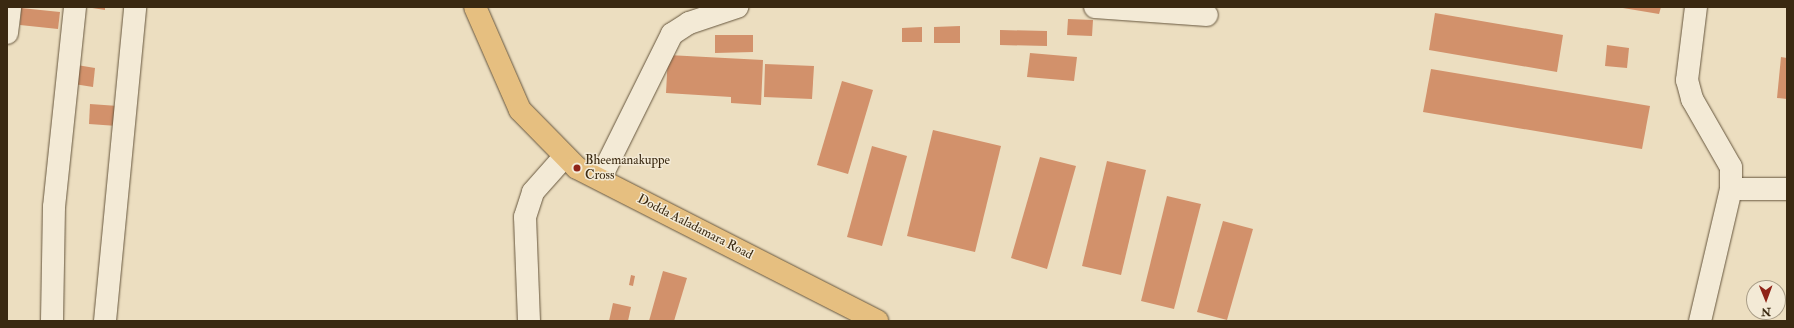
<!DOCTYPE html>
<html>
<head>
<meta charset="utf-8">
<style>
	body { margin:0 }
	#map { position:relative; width:1794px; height:328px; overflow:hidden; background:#ecdec0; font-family:"IM FELL Double Pica",serif }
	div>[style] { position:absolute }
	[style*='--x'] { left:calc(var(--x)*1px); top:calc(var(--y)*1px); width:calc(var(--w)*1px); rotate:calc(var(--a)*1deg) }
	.building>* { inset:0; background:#d2916b }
	.roads { filter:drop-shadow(0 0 1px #66563d) drop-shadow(0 0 1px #66563d) }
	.minor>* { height:22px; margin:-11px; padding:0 11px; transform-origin:11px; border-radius:11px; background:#f3ead6 }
	.major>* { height:22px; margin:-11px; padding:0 11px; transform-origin:11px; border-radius:11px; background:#e6bf80 }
	.dots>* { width:11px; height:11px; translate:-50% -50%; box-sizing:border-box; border:2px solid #f3ead6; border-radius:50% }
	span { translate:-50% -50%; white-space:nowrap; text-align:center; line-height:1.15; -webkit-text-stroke:3px #f3ead6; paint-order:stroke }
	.poi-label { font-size:13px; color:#3a2911 }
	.left { translate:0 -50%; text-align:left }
	.street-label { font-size:13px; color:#3a2911 }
	.frame { position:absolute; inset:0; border:8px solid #3a2911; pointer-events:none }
	.north { position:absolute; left:1746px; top:280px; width:40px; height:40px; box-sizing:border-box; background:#f3ead6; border:1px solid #a99d87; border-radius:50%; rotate:179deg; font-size:11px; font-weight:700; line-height:16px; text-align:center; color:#3a2911 }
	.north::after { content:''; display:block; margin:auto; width:14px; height:18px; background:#8f2418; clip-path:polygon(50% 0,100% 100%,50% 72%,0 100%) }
</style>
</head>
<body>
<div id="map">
	<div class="building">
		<i style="clip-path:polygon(86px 7px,105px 7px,105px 10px)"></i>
		<i style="clip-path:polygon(1617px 7px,1661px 7px,1659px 14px)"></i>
		<i style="clip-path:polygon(21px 8px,60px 12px,58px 29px,20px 25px)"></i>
		<i style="clip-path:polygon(1435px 13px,1563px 35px,1557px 72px,1429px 50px)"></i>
		<i style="clip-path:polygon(1068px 19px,1093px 20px,1092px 36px,1067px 35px)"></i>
		<i style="clip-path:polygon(960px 26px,960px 43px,934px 43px,934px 27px)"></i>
		<i style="clip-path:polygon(922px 27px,922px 42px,902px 42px,902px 28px)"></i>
		<i style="clip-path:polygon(1000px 30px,1047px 31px,1047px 46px,1000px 45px)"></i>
		<i style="clip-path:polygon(715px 35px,753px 35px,753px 52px,715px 53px)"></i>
		<i style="clip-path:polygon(1607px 45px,1629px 48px,1627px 68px,1605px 66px)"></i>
		<i style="clip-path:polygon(1030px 53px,1077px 57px,1074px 81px,1027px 77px)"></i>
		<i style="clip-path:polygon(668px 55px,763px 60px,761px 105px,731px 103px,731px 97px,666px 93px)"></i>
		<i style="clip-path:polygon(1781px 57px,1787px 58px,1787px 99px,1777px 98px)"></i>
		<i style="clip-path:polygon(765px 64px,814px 66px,812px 99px,764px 97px)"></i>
		<i style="clip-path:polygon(77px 65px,95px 68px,93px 87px,74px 84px)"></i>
		<i style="clip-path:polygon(1431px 69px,1650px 106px,1642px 149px,1423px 112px)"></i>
		<i style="clip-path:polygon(842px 81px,873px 90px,848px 174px,817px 165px)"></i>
		<i style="clip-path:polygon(90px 104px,118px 106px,117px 126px,89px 124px)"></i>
		<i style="clip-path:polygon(933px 130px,1001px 146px,975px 252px,907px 236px)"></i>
		<i style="clip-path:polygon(872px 146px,907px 156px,882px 246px,847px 237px)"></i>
		<i style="clip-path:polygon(1040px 157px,1076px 166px,1047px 269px,1011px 258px)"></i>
		<i style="clip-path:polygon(1107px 161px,1146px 170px,1121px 275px,1082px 266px)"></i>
		<i style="clip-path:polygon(1167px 196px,1201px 204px,1174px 309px,1141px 301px)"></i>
		<i style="clip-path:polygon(1223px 221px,1253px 229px,1227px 320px,1197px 312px)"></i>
		<i style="clip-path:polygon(663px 271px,687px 278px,674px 321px,649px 321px)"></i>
		<i style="clip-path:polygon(631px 275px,635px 276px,633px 286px,629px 285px)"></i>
		<i style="clip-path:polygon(613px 303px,631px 307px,628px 321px,609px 321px)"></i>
	</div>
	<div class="roads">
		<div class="minor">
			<i style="--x:1095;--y:7;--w:112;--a:4.1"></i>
			<i style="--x:1696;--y:7;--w:74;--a:97"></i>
			<i style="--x:1687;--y:80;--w:20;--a:75"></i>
			<i style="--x:1692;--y:99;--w:78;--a:60.2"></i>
			<i style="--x:1731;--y:167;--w:22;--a:90"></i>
			<i style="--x:1731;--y:189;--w:136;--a:103.2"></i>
			<i style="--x:7;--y:33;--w:26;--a:-83"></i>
			<i style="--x:600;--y:179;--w:162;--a:-63.6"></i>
			<i style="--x:672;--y:34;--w:20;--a:-33"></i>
			<i style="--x:689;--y:23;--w:51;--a:-18.4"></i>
			<i style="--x:1731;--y:189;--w:56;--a:0"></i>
			<i style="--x:52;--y:321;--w:114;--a:-89"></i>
			<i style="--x:54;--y:207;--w:201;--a:-84"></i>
			<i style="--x:105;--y:321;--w:315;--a:-84.5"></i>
			<i style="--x:529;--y:321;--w:104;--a:-92.2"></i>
			<i style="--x:525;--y:217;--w:26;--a:-72"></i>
			<i style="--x:533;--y:192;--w:48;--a:-48.4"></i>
		</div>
		<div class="major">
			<i style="--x:475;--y:7;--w:112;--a:66.4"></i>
			<i style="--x:520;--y:110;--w:81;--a:45.5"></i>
			<i style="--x:577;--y:168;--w:337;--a:27"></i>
		</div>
	</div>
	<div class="dots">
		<i style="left:577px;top:168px;background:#8f2418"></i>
	</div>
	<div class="poi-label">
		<span class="left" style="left:585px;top:168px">Bheemanakuppe<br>Cross</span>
	</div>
	<div class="street-label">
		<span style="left:695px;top:227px;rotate:27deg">Dodda Aaladamara Road</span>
	</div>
	<div class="frame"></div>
	<div class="north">N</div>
</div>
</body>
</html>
